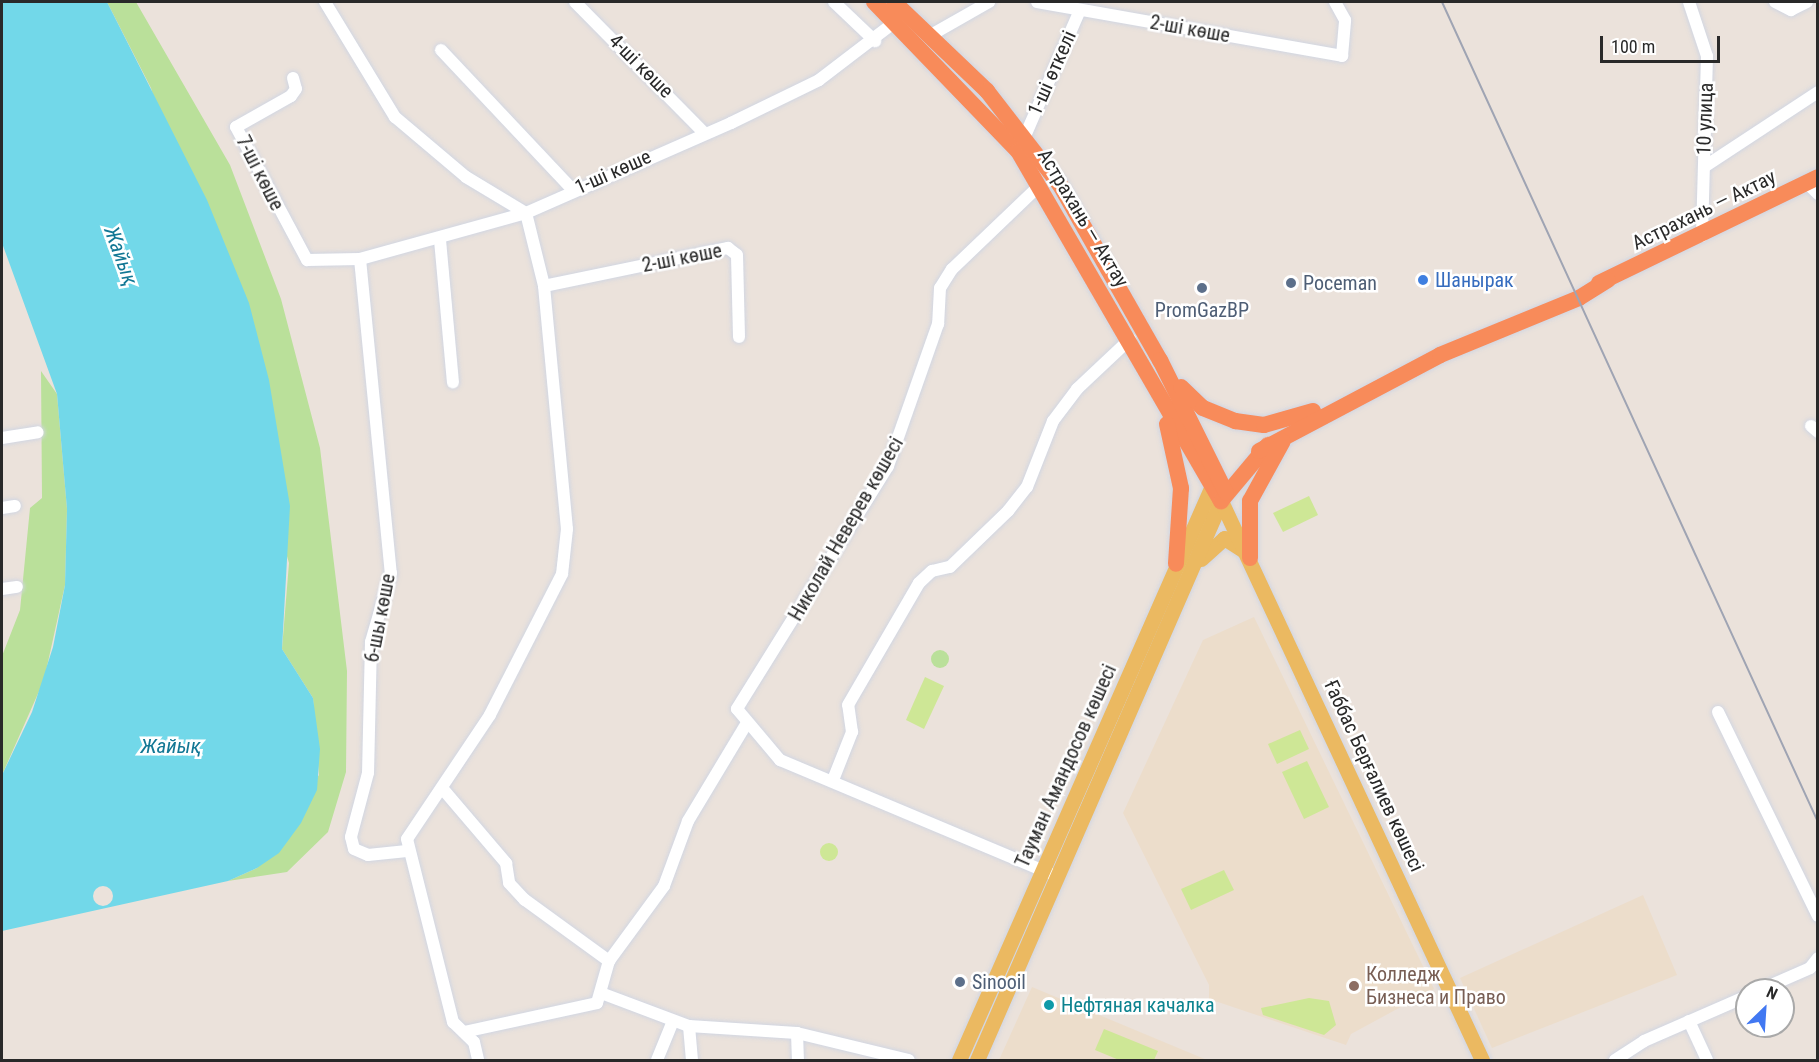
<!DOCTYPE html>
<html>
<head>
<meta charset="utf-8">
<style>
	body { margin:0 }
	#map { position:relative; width:1819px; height:1062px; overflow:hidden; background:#ebe2db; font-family:"Roboto Condensed",sans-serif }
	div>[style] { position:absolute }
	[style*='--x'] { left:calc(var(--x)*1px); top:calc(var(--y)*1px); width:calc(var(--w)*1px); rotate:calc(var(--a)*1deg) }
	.education>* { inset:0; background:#ecddcb }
	.green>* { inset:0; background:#bae09a }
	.round { border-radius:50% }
	.pitch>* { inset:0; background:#cee796 }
	.water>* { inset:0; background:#72d8e9 }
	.pier>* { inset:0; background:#ebe2db }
	.roads { filter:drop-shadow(0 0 2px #d1d6e2) drop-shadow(0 0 2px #d1d6e2) }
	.minor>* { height:12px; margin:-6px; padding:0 6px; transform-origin:6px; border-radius:6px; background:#fff }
	.major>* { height:15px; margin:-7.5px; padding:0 7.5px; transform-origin:7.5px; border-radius:7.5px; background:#ebb961 }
	.highway>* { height:16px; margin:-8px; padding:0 8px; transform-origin:8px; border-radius:8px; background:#f88b5a }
	.rail>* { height:2px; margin:-1px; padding:0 1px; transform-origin:1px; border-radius:1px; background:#9fa4b3 }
	.dots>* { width:16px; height:16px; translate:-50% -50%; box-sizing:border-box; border:3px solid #fff; border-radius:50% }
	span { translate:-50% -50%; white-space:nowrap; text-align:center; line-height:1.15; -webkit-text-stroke:5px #fff; paint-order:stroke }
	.street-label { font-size:20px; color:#292929 }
	.shop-label { font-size:20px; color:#366cbe }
	.left { translate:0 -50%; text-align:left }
	.service-label { font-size:20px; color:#4e5e75 }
	.education-label { font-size:20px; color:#785e54 }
	.culture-label { font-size:20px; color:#0d838f }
	.water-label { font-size:21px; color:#127794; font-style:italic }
	.frame { position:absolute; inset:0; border:3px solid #292929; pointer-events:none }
	.north { position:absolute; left:1735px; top:978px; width:60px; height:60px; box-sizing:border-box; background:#fff; border:2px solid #a9a9a9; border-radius:50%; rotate:25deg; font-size:16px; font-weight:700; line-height:24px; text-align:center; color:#292929 }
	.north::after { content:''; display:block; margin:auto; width:21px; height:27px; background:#4178f2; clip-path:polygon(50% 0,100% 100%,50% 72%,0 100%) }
	.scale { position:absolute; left:1600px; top:36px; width:120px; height:27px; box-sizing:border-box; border:3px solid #292929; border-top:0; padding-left:8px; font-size:18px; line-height:21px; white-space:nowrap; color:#292929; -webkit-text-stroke:4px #fff; paint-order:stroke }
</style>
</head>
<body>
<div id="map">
	<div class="education">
		<i style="clip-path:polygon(1254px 617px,1434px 989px,1351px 1034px,1346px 1045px,1209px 999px,1209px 985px,1123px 813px,1203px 640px)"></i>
		<i style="clip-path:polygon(1643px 895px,1677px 975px,1492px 1048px,1460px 978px)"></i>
		<i style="clip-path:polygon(1032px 987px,1207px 1060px,999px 1060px)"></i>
	</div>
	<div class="green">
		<i style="clip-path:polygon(107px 2px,136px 2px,230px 165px,281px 299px,320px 448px,347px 671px,346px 772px,328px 832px,287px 872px,228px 881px,257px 868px,319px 775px,313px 698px,282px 649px,289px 563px,151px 88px)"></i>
		<i style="clip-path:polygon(41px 371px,57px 394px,67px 509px,65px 585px,44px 680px,2px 775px,2px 656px,20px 610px,30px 508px,42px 498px)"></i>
		<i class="round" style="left:931px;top:650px;width:18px;height:18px"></i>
	</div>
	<div class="pitch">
		<i style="clip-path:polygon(1309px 496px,1318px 515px,1283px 532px,1273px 513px)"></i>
		<i style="clip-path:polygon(925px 677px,944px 686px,924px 729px,906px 720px)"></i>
		<i style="clip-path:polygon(1300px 730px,1309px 749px,1277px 764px,1268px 744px)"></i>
		<i style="clip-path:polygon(1307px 761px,1329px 807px,1304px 819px,1282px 772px)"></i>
		<i class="round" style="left:820px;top:843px;width:18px;height:18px"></i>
		<i style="clip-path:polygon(1224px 870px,1234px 890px,1191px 910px,1181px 889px)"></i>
		<i style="clip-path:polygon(1309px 998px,1329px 1001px,1336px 1025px,1324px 1035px,1263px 1015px,1261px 1008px)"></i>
		<i style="clip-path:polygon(1104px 1029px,1158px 1051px,1154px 1060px,1119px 1060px,1095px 1050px)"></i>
	</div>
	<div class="water">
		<i style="clip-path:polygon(2px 2px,107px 2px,207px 200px,249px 303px,269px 380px,290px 506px,282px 649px,313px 698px,320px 749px,317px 790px,301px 823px,279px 853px,257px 868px,228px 881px,2px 931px,2px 775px,32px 712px,53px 647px,65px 585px,67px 509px,57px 394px,2px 243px)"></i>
	</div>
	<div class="pier">
		<i class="round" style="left:93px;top:886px;width:20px;height:20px"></i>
	</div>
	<div class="roads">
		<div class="minor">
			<i style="--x:325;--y:2;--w:135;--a:58.7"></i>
			<i style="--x:395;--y:117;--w:93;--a:40.2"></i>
			<i style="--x:466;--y:177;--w:70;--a:31"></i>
			<i style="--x:526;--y:213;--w:75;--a:76.1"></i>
			<i style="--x:544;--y:286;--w:244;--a:84.6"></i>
			<i style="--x:567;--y:529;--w:45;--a:96.3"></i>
			<i style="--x:562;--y:574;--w:158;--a:117.1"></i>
			<i style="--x:490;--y:715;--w:149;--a:123.8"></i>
			<i style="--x:407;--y:839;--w:189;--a:75.9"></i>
			<i style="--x:453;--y:1022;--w:29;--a:44"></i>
			<i style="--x:474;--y:1042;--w:18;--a:77"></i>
			<i style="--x:575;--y:2;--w:184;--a:45.4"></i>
			<i style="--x:834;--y:2;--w:57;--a:43.6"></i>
			<i style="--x:1037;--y:2;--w:310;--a:10"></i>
			<i style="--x:1342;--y:56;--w:36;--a:-85"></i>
			<i style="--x:1345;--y:20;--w:21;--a:-119"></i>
			<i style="--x:1689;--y:2;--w:57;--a:71.6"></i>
			<i style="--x:1707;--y:56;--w:180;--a:91.6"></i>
			<i style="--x:1775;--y:2;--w:18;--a:27"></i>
			<i style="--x:1791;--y:10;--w:18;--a:-27"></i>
			<i style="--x:931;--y:35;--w:67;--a:-29.6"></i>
			<i style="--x:441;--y:50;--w:192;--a:46.7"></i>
			<i style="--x:293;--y:78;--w:11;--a:75"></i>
			<i style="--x:296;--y:89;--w:9;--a:126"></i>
			<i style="--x:291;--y:96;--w:63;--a:150.6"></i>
			<i style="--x:236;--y:127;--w:151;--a:61.9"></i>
			<i style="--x:307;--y:260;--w:53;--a:-1.1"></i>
			<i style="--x:360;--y:259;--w:172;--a:-15.5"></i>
			<i style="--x:526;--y:213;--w:224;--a:-23.7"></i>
			<i style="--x:731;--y:123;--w:98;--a:-26"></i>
			<i style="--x:819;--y:80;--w:102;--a:-37.4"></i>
			<i style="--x:1025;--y:136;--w:137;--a:-66.4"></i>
			<i style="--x:1704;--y:167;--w:136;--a:-33.3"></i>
			<i style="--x:1807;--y:183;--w:16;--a:45"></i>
			<i style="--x:1040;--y:185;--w:122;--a:136.3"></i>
			<i style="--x:952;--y:269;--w:22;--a:122"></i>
			<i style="--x:940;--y:288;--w:36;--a:93"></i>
			<i style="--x:938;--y:324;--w:151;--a:109.4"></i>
			<i style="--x:888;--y:466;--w:286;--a:121.9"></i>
			<i style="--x:737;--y:709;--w:67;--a:49.9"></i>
			<i style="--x:780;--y:760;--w:302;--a:22.8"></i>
			<i style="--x:440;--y:240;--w:143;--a:84.8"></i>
			<i style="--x:360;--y:259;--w:316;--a:84.4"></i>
			<i style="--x:391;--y:573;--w:72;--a:106.2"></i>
			<i style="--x:371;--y:642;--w:131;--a:91.3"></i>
			<i style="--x:368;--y:773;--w:66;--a:104.9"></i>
			<i style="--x:351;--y:837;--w:12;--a:76"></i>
			<i style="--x:354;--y:849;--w:15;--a:23"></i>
			<i style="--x:368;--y:855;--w:39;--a:-6"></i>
			<i style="--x:544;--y:286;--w:188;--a:-11.7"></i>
			<i style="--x:728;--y:248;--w:11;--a:38"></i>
			<i style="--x:737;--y:255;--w:82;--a:88.6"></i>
			<i style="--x:1811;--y:426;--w:9;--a:41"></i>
			<i style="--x:2;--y:438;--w:36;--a:-9"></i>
			<i style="--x:2;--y:508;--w:13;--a:-9"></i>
			<i style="--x:2;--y:589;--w:15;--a:-8"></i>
			<i style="--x:1718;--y:712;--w:227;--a:63.9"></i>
			<i style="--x:833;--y:780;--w:52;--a:-68.4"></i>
			<i style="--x:852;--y:732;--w:27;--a:-98"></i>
			<i style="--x:848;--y:705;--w:141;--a:-59.8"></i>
			<i style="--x:919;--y:583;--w:18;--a:-43"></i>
			<i style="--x:932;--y:571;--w:18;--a:-13"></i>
			<i style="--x:950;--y:567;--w:81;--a:-44"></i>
			<i style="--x:1008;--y:511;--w:31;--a:-52"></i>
			<i style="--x:1027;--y:487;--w:71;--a:-68.5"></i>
			<i style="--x:1053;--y:421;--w:40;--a:-53"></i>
			<i style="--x:1077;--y:389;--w:73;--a:-43.3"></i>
			<i style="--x:442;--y:788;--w:99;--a:49.5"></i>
			<i style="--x:506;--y:863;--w:20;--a:81"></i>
			<i style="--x:509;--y:883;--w:23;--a:47"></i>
			<i style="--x:525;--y:900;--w:104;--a:36"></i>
			<i style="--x:1760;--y:990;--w:55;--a:-23.7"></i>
			<i style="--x:1810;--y:968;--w:13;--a:-51"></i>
			<i style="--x:601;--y:993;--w:94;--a:20.6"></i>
			<i style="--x:689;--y:1026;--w:108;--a:3.7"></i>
			<i style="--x:797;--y:1033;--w:115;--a:13.6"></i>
			<i style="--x:1689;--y:1021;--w:43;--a:65.2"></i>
			<i style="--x:689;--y:1026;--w:34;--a:85"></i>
			<i style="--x:464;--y:1032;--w:136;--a:-12.3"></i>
			<i style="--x:597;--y:1003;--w:44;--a:-74.1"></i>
			<i style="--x:609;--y:961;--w:93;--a:-53.7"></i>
			<i style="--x:664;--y:886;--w:69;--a:-69.7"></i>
			<i style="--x:688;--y:821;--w:114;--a:-59"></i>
			<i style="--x:797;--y:1033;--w:27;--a:88"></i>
			<i style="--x:657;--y:1060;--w:42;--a:-67.7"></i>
			<i style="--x:1615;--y:1060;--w:35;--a:-33"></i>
			<i style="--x:1644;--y:1041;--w:112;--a:-23.6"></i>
		</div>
		<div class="major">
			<i style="--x:1201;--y:559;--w:31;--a:-42"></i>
			<i style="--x:1224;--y:538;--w:24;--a:33"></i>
			<i style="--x:959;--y:1060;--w:625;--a:-66.22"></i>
			<i style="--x:977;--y:1060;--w:610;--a:-66.42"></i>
			<i style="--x:1221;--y:501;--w:617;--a:64.97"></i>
		</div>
		<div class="highway">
			<i style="--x:874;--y:2;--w:207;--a:46"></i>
			<i style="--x:1018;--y:151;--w:405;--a:59.9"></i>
			<i style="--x:1221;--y:501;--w:73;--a:-50"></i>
			<i style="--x:894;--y:2;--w:129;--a:43.7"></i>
			<i style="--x:987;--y:91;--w:119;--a:52.2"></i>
			<i style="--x:1060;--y:185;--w:202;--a:60.3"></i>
			<i style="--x:1160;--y:360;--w:148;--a:63.6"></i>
			<i style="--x:1599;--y:283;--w:243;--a:-25.8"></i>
			<i style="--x:1181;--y:387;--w:30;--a:44"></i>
			<i style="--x:1203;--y:408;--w:35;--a:22"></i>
			<i style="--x:1235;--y:421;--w:29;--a:8"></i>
			<i style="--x:1264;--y:425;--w:51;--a:-15.9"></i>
			<i style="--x:1167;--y:424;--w:66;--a:77.7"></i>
			<i style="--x:1181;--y:488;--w:76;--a:93.8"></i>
			<i style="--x:1259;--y:451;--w:205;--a:-27.9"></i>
			<i style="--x:1440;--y:355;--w:150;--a:-22.3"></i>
			<i style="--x:1579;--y:298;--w:34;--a:-32"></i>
			<i style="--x:1250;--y:558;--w:57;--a:-90"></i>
			<i style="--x:1250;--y:501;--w:68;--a:-61.2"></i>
		</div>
	</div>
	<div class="rail">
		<i style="--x:1442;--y:2;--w:902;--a:65.37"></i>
	</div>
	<div class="dots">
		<i style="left:1423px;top:280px;background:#3f7fe0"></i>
		<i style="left:1291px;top:283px;background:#5c6f8a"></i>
		<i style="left:1202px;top:288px;background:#5c6f8a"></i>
		<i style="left:960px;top:982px;background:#5c6f8a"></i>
		<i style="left:1354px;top:986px;background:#8d6e63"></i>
		<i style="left:1049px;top:1005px;background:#0f9aa8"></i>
	</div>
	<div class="street-label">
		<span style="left:1190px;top:29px;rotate:10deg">2-ші көше</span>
		<span style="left:641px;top:66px;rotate:45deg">4-шi көше</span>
		<span style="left:1052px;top:73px;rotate:-66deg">1-ші өткелі</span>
		<span style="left:1705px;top:119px;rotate:-88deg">10 улица</span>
		<span style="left:613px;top:172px;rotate:-24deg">1-ші көше</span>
		<span style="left:260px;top:173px;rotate:63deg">7-шi көше</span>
		<span style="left:1704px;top:210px;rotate:-26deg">Астрахань — Актау</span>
		<span style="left:1083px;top:218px;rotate:59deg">Астрахань — Актау</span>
		<span style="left:682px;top:258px;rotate:-11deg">2-ші көше</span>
		<span style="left:846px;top:529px;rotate:-60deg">Николай Неверев көшесі</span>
		<span style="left:380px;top:618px;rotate:-79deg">6-шы көше</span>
		<span style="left:1066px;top:766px;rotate:-66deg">Тауман Амандосов көшесі</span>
		<span style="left:1374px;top:776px;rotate:65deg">Ғаббас Берғалиев көшесі</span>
	</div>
	<div class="shop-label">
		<span class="left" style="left:1435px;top:280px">Шанырак</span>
	</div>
	<div class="service-label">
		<span class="left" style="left:1303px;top:283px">Poceman</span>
		<span style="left:1202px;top:310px">PromGazBP</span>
		<span class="left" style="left:972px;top:982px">Sinooil</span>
	</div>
	<div class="education-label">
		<span class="left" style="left:1366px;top:986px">Колледж<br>Бизнеса и Право</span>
	</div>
	<div class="culture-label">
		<span class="left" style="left:1061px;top:1005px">Нефтяная качалка</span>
	</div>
	<div class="water-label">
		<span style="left:121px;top:256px;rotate:70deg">Жайық</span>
		<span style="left:171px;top:746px">Жайық</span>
	</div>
	<div class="frame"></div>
	<div class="north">N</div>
	<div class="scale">100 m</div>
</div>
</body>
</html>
